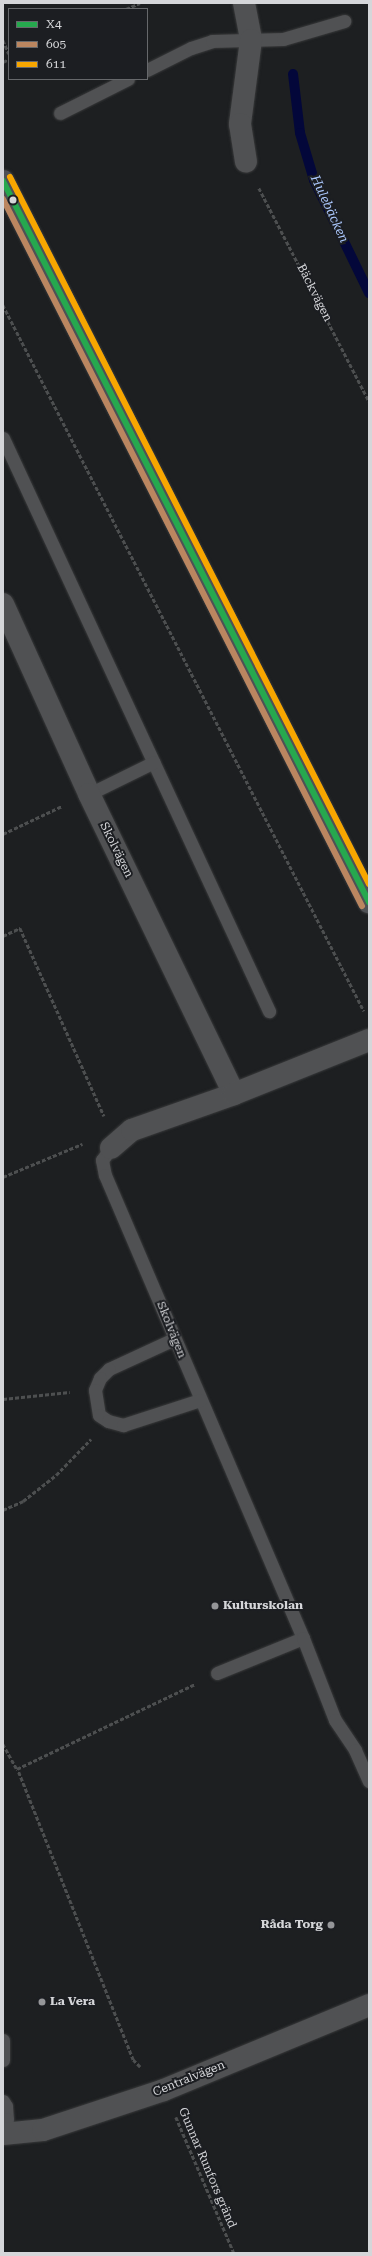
<!DOCTYPE html>
<html>
<head>
<meta charset="utf-8">
<style>
	body { margin:0 }
	#map { position:relative; width:372px; height:2256px; overflow:hidden; background:#1d1f21; font-family:"Roboto Serif",serif }
	div>[style] { position:absolute }
	[style*='--x'] { left:calc(var(--x)*1px); top:calc(var(--y)*1px); width:calc(var(--w)*1px); rotate:calc(var(--a)*1deg) }
	.stream>* { height:10px; margin:-5px; padding:0 5px; transform-origin:5px; border-radius:5px; background:#03073a }
	.path>* { height:2.5px; margin-top:-1.25px; transform-origin:0; background:repeating-linear-gradient(90deg,#4d4f50 0 4px,transparent 0 6px) }
	.roads { filter:drop-shadow(0 0 1px #393a3b) drop-shadow(0 0 1px #393a3b) }
	.lane>* { height:13px; margin:-6.5px; padding:0 6.5px; transform-origin:6.5px; border-radius:6.5px; background:#505153 }
	.street>* { height:22px; margin:-11px; padding:0 11px; transform-origin:11px; border-radius:11px; background:#505153 }
	.secondary>* { height:22px; margin:-11px; padding:0 11px; transform-origin:11px; border-radius:11px; background:#4f5155 }
	.bus-1>* { height:6px; margin:-3px; padding:0 3px; transform-origin:3px; border-radius:3px; background:#26a84e }
	.bus-2>* { height:6px; margin:-3px; padding:0 3px; transform-origin:3px; border-radius:3px; background:#bb8660 }
	.bus-3>* { height:6px; margin:-3px; padding:0 3px; transform-origin:3px; border-radius:3px; background:#f7a600 }
	.dots>* { width:11px; height:11px; translate:-50% -50%; box-sizing:border-box; border:2px solid #1c1e22; border-radius:50% }
	span { translate:-50% -50%; white-space:nowrap; text-align:center; line-height:1.15; -webkit-text-stroke:4px #1c1e22; paint-order:stroke }
	.street-label { font-size:12px; color:#d5d6d9 }
	.poi-label { font-size:12px; color:#d5d6d9; font-weight:700 }
	.left { translate:0 -50%; text-align:left }
	.right { translate:-100% -50%; text-align:right }
	.water-label { font-size:13px; color:#aac6fb; font-style:italic }
	.frame { position:absolute; inset:0; border:4px solid #d5d6d9; pointer-events:none }
	.legend { position:absolute; left:8px; top:8px; width:140px; height:72px; box-sizing:border-box; background:#1c1e22; border:1px solid #66686b; margin:0; padding:5px 7px; list-style:none; font-size:12px; color:#d5d6d9 }
	.legend li { display:flex; align-items:center; gap:8px; height:20px }
	.legend b { width:20px; border:1px solid #66686b }
</style>
</head>
<body>
<div id="map">
	<div class="stream">
		<i style="--x:293;--y:74;--w:59;--a:83.2"></i>
		<i style="--x:300;--y:133;--w:49;--a:73.4"></i>
		<i style="--x:314;--y:180;--w:126;--a:64"></i>
	</div>
	<div class="path">
		<i style="--x:126;--y:9;--w:15;--a:-23"></i>
		<i style="--x:3;--y:40;--w:15;--a:67"></i>
		<i style="--x:3;--y:62;--w:7;--a:-27"></i>
		<i style="--x:259;--y:188;--w:240;--a:62.7"></i>
		<i style="--x:3;--y:305;--w:793;--a:62.92"></i>
		<i style="--x:3;--y:834;--w:65;--a:-25.4"></i>
		<i style="--x:3;--y:936;--w:19;--a:-25"></i>
		<i style="--x:20;--y:928;--w:206;--a:65.9"></i>
		<i style="--x:3;--y:1177;--w:86;--a:-22.7"></i>
		<i style="--x:3;--y:1399;--w:67;--a:-6"></i>
		<i style="--x:3;--y:1510;--w:22;--a:-24"></i>
		<i style="--x:23;--y:1501;--w:42;--a:-38.2"></i>
		<i style="--x:56;--y:1475;--w:50;--a:-45.8"></i>
		<i style="--x:3;--y:1744;--w:29;--a:61"></i>
		<i style="--x:140;--y:2067;--w:10;--a:-135"></i>
		<i style="--x:133;--y:2060;--w:313;--a:-111.7"></i>
		<i style="--x:17;--y:1769;--w:197;--a:-25.5"></i>
		<i style="--x:176;--y:2117;--w:148;--a:66.9"></i>
	</div>
	<div class="roads">
		<div class="lane">
			<i style="--x:147;--y:70;--w:49;--a:-26.6"></i>
			<i style="--x:191;--y:48;--w:22;--a:-18"></i>
			<i style="--x:212;--y:41;--w:71;--a:-1.6"></i>
			<i style="--x:283;--y:39;--w:64;--a:-16.4"></i>
			<i style="--x:60;--y:113;--w:76;--a:-26.6"></i>
			<i style="--x:3;--y:438;--w:632;--a:65.1"></i>
			<i style="--x:89;--y:794;--w:72;--a:-26.2"></i>
			<i style="--x:111;--y:1148;--w:15;--a:127"></i>
			<i style="--x:102;--y:1160;--w:15;--a:79"></i>
			<i style="--x:105;--y:1175;--w:504;--a:66.85"></i>
			<i style="--x:174;--y:1339;--w:72;--a:155.2"></i>
			<i style="--x:109;--y:1369;--w:13;--a:135"></i>
			<i style="--x:100;--y:1378;--w:13;--a:113"></i>
			<i style="--x:95;--y:1390;--w:25;--a:81"></i>
			<i style="--x:99;--y:1415;--w:11;--a:34"></i>
			<i style="--x:108;--y:1421;--w:16;--a:15"></i>
			<i style="--x:123;--y:1425;--w:81;--a:-18"></i>
			<i style="--x:217;--y:1673;--w:93;--a:-22.1"></i>
			<i style="--x:303;--y:1638;--w:88;--a:68.7"></i>
			<i style="--x:335;--y:1720;--w:36;--a:56"></i>
			<i style="--x:355;--y:1750;--w:34;--a:66"></i>
			<i style="--x:3;--y:2040;--w:20;--a:90"></i>
			<i style="--x:3;--y:2101;--w:6;--a:59"></i>
			<i style="--x:6;--y:2106;--w:13;--a:86"></i>
			<i style="--x:7;--y:2119;--w:6;--a:129"></i>
		</div>
		<div class="street">
			<i style="--x:244;--y:3;--w:38;--a:79"></i>
			<i style="--x:251;--y:40;--w:85;--a:97.5"></i>
			<i style="--x:240;--y:124;--w:38;--a:81"></i>
			<i style="--x:3;--y:604;--w:209;--a:65.6"></i>
			<i style="--x:89;--y:794;--w:333;--a:64.2"></i>
			<i style="--x:111;--y:1148;--w:28;--a:-41"></i>
			<i style="--x:132;--y:1130;--w:108;--a:-19.4"></i>
			<i style="--x:234;--y:1094;--w:145;--a:-21.8"></i>
			<i style="--x:3;--y:2134;--w:40;--a:-5.7"></i>
			<i style="--x:43;--y:2130;--w:127;--a:-18.3"></i>
			<i style="--x:164;--y:2090;--w:222;--a:-22.5"></i>
		</div>
		<div class="secondary">
			<i style="--x:3;--y:181;--w:809;--a:63.09"></i>
		</div>
	</div>
	<div class="bus-1">
		<i style="--x:3;--y:181;--w:809;--a:63.09"></i>
	</div>
	<div class="bus-2">
		<i style="--x:3;--y:199;--w:793;--a:63.08"></i>
	</div>
	<div class="bus-3">
		<i style="--x:10;--y:177;--w:793;--a:63.08"></i>
	</div>
	<div class="dots">
		<i style="left:13px;top:200px;background:#d5d6d9"></i>
		<i style="left:215px;top:1606px;background:#959699"></i>
		<i style="left:331px;top:1925px;background:#959699"></i>
		<i style="left:42px;top:2002px;background:#959699"></i>
	</div>
	<div class="street-label">
		<span style="left:314px;top:293px;rotate:63deg">Bäckvägen</span>
		<span style="left:116px;top:850px;rotate:64deg">Skolvägen</span>
		<span style="left:171px;top:1330px;rotate:68deg">Skolvägen</span>
		<span style="left:189px;top:2079px;rotate:-22deg">Centralvägen</span>
		<span style="left:207px;top:2168px;rotate:67deg">Gunnar Runfors gränd</span>
	</div>
	<div class="poi-label">
		<span class="left" style="left:223px;top:1606px">Kulturskolan</span>
		<span class="right" style="left:323px;top:1925px">Råda Torg</span>
		<span class="left" style="left:50px;top:2002px">La Vera</span>
	</div>
	<div class="water-label">
		<span style="left:329px;top:209px;rotate:65deg">Hulebäcken</span>
	</div>
	<div class="frame"></div>
	<ul class="legend">
	<li><b style="height:5px;background:#26a84e"></b>X4</li>
	<li><b style="height:5px;background:#bb8660"></b>605</li>
	<li><b style="height:5px;background:#f7a600"></b>611</li>
	</ul>
</div>
</body>
</html>
